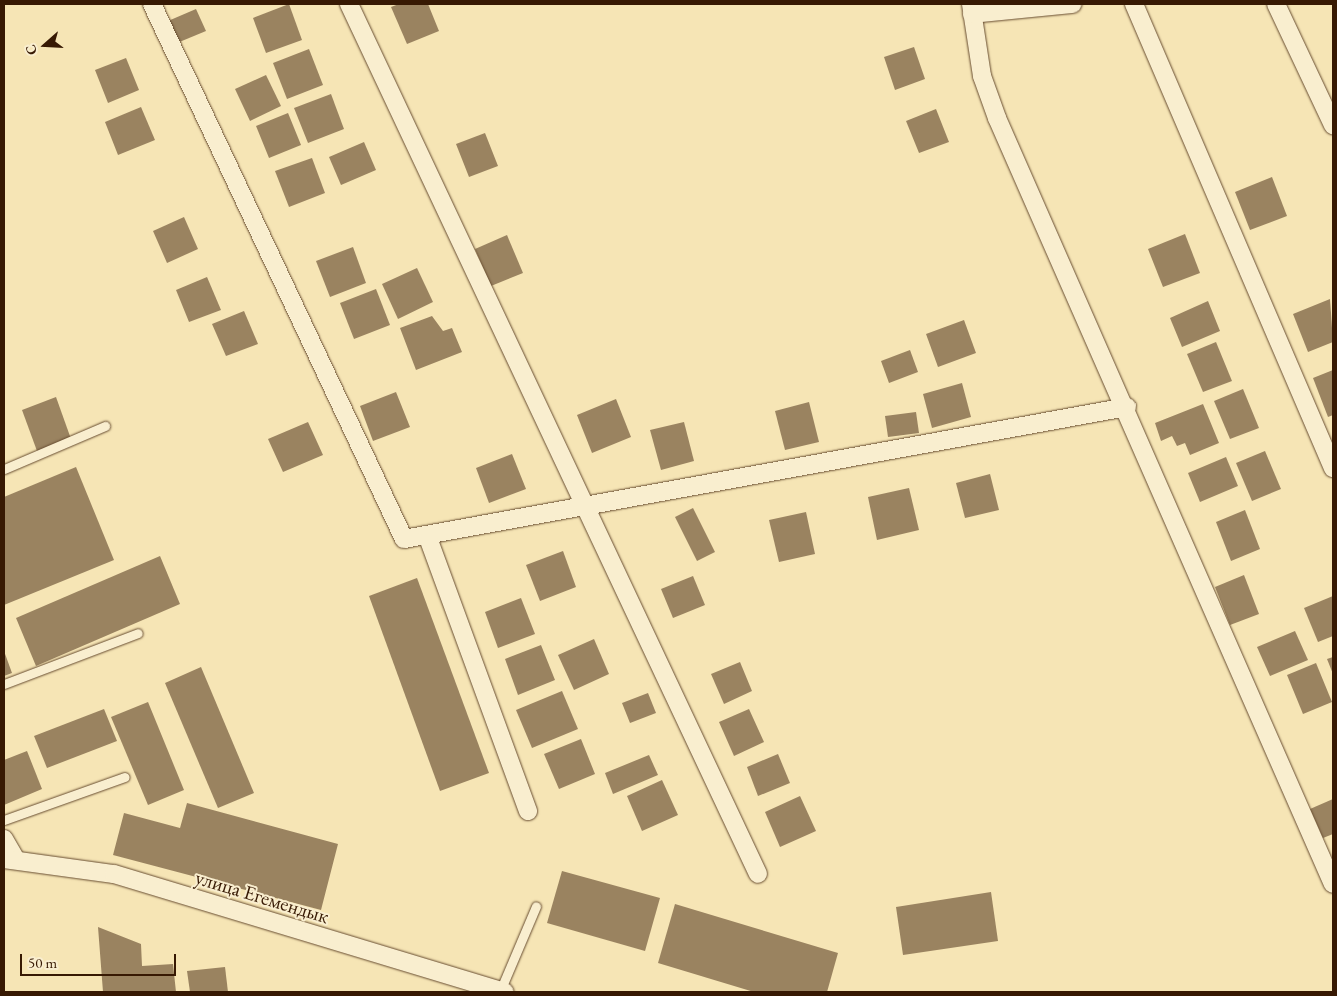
<!DOCTYPE html>
<html>
<head>
<meta charset="utf-8">
<style>
	body { margin:0 }
	#map { position:relative; width:1337px; height:996px; overflow:hidden; background:#f6e5b5; font-family:"EB Garamond",serif }
	div>[style] { position:absolute }
	[style*='--x'] { left:calc(var(--x)*1px); top:calc(var(--y)*1px); width:calc(var(--w)*1px); rotate:calc(var(--a)*1deg) }
	.building>* { inset:0; background:#9a8360 }
	.roads { filter:drop-shadow(0 0 1px #674c30) drop-shadow(0 0 1px #674c30) }
	.lane>* { height:9px; margin:-4.5px; padding:0 4.5px; transform-origin:4.5px; border-radius:4.5px; background:#f9eecf }
	.street>* { height:18px; margin:-9px; padding:0 9px; transform-origin:9px; border-radius:9px; background:#f9eecf }
	span { translate:-50% -50%; white-space:nowrap; text-align:center; line-height:1.15; -webkit-text-stroke:4px #f9eecf; paint-order:stroke }
	.street-label { font-size:20px; color:#371903 }
	.frame { position:absolute; inset:0; border:5px solid #371903; pointer-events:none }
	.north { position:absolute; left:20px; top:20px; width:50px; height:50px; -webkit-text-stroke:4px #f9eecf; paint-order:stroke; rotate:251deg; font-size:14px; font-weight:700; line-height:20px; text-align:center; color:#371903 }
	.north::after { content:''; display:block; margin:auto; width:18px; height:22px; background:#371903; clip-path:polygon(50% 0,100% 100%,50% 72%,0 100%) }
	.scale { position:absolute; left:20px; top:954px; width:156px; height:22px; box-sizing:border-box; border:2px solid #371903; border-top:0; padding-left:6px; font-size:15px; line-height:18px; white-space:nowrap; color:#371903; -webkit-text-stroke:4px #f9eecf; paint-order:stroke }
</style>
</head>
<body>
<div id="map">
	<div class="building">
		<i style="clip-path:polygon(289px 4px,302px 40px,266px 53px,253px 18px)"></i>
		<i style="clip-path:polygon(399px 4px,428px 4px,439px 31px,407px 44px,391px 7px)"></i>
		<i style="clip-path:polygon(196px 9px,206px 31px,177px 43px,168px 21px)"></i>
		<i style="clip-path:polygon(914px 47px,925px 79px,895px 90px,884px 57px)"></i>
		<i style="clip-path:polygon(309px 49px,323px 85px,287px 99px,273px 63px)"></i>
		<i style="clip-path:polygon(126px 58px,139px 90px,108px 103px,95px 70px)"></i>
		<i style="clip-path:polygon(266px 75px,281px 106px,250px 121px,235px 89px)"></i>
		<i style="clip-path:polygon(331px 94px,344px 129px,308px 143px,294px 108px)"></i>
		<i style="clip-path:polygon(141px 107px,155px 140px,118px 155px,105px 122px)"></i>
		<i style="clip-path:polygon(936px 109px,949px 142px,919px 153px,906px 121px)"></i>
		<i style="clip-path:polygon(288px 113px,301px 145px,269px 158px,256px 126px)"></i>
		<i style="clip-path:polygon(485px 133px,498px 166px,469px 177px,456px 144px)"></i>
		<i style="clip-path:polygon(364px 142px,376px 170px,341px 185px,329px 157px)"></i>
		<i style="clip-path:polygon(312px 158px,325px 193px,289px 207px,275px 171px)"></i>
		<i style="clip-path:polygon(1272px 177px,1287px 216px,1250px 230px,1235px 192px)"></i>
		<i style="clip-path:polygon(184px 217px,198px 249px,167px 263px,153px 231px)"></i>
		<i style="clip-path:polygon(1185px 234px,1200px 273px,1163px 287px,1148px 249px)"></i>
		<i style="clip-path:polygon(507px 235px,523px 273px,491px 286px,475px 249px)"></i>
		<i style="clip-path:polygon(353px 247px,366px 283px,330px 297px,316px 261px)"></i>
		<i style="clip-path:polygon(417px 268px,433px 302px,398px 319px,382px 284px)"></i>
		<i style="clip-path:polygon(207px 277px,221px 310px,189px 322px,176px 290px)"></i>
		<i style="clip-path:polygon(376px 289px,390px 325px,354px 339px,340px 303px)"></i>
		<i style="clip-path:polygon(1330px 299px,1333px 342px,1308px 352px,1293px 314px)"></i>
		<i style="clip-path:polygon(1208px 301px,1220px 331px,1182px 347px,1170px 318px)"></i>
		<i style="clip-path:polygon(244px 311px,258px 344px,226px 356px,212px 324px)"></i>
		<i style="clip-path:polygon(432px 316px,443px 331px,452px 328px,462px 352px,416px 370px,400px 328px)"></i>
		<i style="clip-path:polygon(964px 320px,976px 353px,938px 367px,926px 334px)"></i>
		<i style="clip-path:polygon(1216px 342px,1232px 381px,1203px 392px,1187px 354px)"></i>
		<i style="clip-path:polygon(910px 350px,918px 372px,889px 383px,881px 361px)"></i>
		<i style="clip-path:polygon(1333px 370px,1333px 415px,1328px 417px,1313px 378px)"></i>
		<i style="clip-path:polygon(962px 383px,971px 417px,932px 428px,923px 394px)"></i>
		<i style="clip-path:polygon(1243px 389px,1259px 428px,1230px 439px,1214px 401px)"></i>
		<i style="clip-path:polygon(396px 392px,410px 427px,373px 441px,360px 406px)"></i>
		<i style="clip-path:polygon(56px 397px,71px 439px,37px 451px,22px 410px)"></i>
		<i style="clip-path:polygon(616px 399px,631px 437px,592px 453px,577px 415px)"></i>
		<i style="clip-path:polygon(809px 402px,819px 442px,785px 450px,775px 411px)"></i>
		<i style="clip-path:polygon(1203px 404px,1219px 443px,1190px 455px,1185px 443px,1177px 446px,1172px 436px,1161px 441px,1155px 423px)"></i>
		<i style="clip-path:polygon(916px 412px,919px 433px,888px 437px,885px 416px)"></i>
		<i style="clip-path:polygon(308px 422px,323px 455px,283px 472px,268px 439px)"></i>
		<i style="clip-path:polygon(684px 422px,694px 461px,661px 470px,650px 430px)"></i>
		<i style="clip-path:polygon(1265px 451px,1281px 489px,1252px 501px,1236px 463px)"></i>
		<i style="clip-path:polygon(512px 454px,526px 489px,489px 503px,476px 468px)"></i>
		<i style="clip-path:polygon(1226px 457px,1238px 486px,1200px 502px,1188px 473px)"></i>
		<i style="clip-path:polygon(76px 467px,114px 560px,4px 605px,4px 497px)"></i>
		<i style="clip-path:polygon(990px 474px,999px 510px,965px 518px,956px 483px)"></i>
		<i style="clip-path:polygon(909px 488px,919px 530px,877px 540px,868px 497px)"></i>
		<i style="clip-path:polygon(693px 508px,715px 552px,697px 561px,675px 517px)"></i>
		<i style="clip-path:polygon(1245px 510px,1260px 549px,1231px 561px,1216px 522px)"></i>
		<i style="clip-path:polygon(806px 512px,815px 554px,779px 562px,769px 520px)"></i>
		<i style="clip-path:polygon(563px 551px,576px 587px,540px 601px,526px 565px)"></i>
		<i style="clip-path:polygon(160px 556px,180px 604px,36px 666px,16px 618px)"></i>
		<i style="clip-path:polygon(1244px 575px,1259px 614px,1230px 625px,1215px 587px)"></i>
		<i style="clip-path:polygon(693px 576px,705px 605px,673px 618px,661px 589px)"></i>
		<i style="clip-path:polygon(417px 578px,489px 773px,440px 791px,369px 596px)"></i>
		<i style="clip-path:polygon(1333px 596px,1333px 636px,1318px 642px,1304px 608px)"></i>
		<i style="clip-path:polygon(521px 598px,535px 634px,498px 648px,485px 612px)"></i>
		<i style="clip-path:polygon(1295px 631px,1308px 660px,1270px 676px,1257px 647px)"></i>
		<i style="clip-path:polygon(594px 639px,609px 674px,574px 690px,558px 655px)"></i>
		<i style="clip-path:polygon(541px 645px,555px 680px,518px 695px,505px 659px)"></i>
		<i style="clip-path:polygon(4px 651px,12px 673px,4px 676px)"></i>
		<i style="clip-path:polygon(1333px 657px,1333px 674px,1327px 659px)"></i>
		<i style="clip-path:polygon(740px 662px,752px 691px,724px 704px,711px 674px)"></i>
		<i style="clip-path:polygon(1316px 663px,1332px 702px,1303px 714px,1287px 675px)"></i>
		<i style="clip-path:polygon(201px 667px,254px 793px,218px 808px,165px 683px)"></i>
		<i style="clip-path:polygon(562px 691px,578px 729px,532px 748px,516px 710px)"></i>
		<i style="clip-path:polygon(648px 693px,656px 713px,630px 723px,622px 703px)"></i>
		<i style="clip-path:polygon(148px 702px,184px 790px,148px 805px,111px 717px)"></i>
		<i style="clip-path:polygon(104px 709px,117px 741px,47px 768px,34px 736px)"></i>
		<i style="clip-path:polygon(749px 709px,764px 742px,734px 756px,719px 722px)"></i>
		<i style="clip-path:polygon(581px 739px,595px 774px,559px 789px,544px 754px)"></i>
		<i style="clip-path:polygon(27px 751px,42px 789px,4px 805px,4px 760px)"></i>
		<i style="clip-path:polygon(778px 754px,790px 783px,758px 796px,747px 767px)"></i>
		<i style="clip-path:polygon(649px 755px,658px 775px,613px 794px,605px 773px)"></i>
		<i style="clip-path:polygon(662px 780px,678px 815px,642px 831px,627px 796px)"></i>
		<i style="clip-path:polygon(800px 796px,816px 831px,780px 847px,765px 812px)"></i>
		<i style="clip-path:polygon(1333px 799px,1333px 834px,1323px 838px,1310px 809px)"></i>
		<i style="clip-path:polygon(187px 803px,338px 844px,321px 910px,113px 855px,124px 813px,180px 828px)"></i>
		<i style="clip-path:polygon(562px 871px,660px 898px,645px 951px,547px 923px)"></i>
		<i style="clip-path:polygon(991px 892px,998px 941px,903px 955px,896px 907px)"></i>
		<i style="clip-path:polygon(675px 904px,838px 953px,827px 992px,754px 992px,658px 963px)"></i>
		<i style="clip-path:polygon(98px 927px,141px 944px,142px 966px,173px 964px,176px 992px,103px 992px)"></i>
		<i style="clip-path:polygon(225px 967px,228px 992px,190px 992px,187px 971px)"></i>
	</div>
	<div class="roads">
		<div class="lane">
			<i style="--x:4;--y:469;--w:110;--a:-23.1"></i>
			<i style="--x:4;--y:684;--w:143;--a:-20.8"></i>
			<i style="--x:4;--y:820;--w:128;--a:-19.6"></i>
			<i style="--x:500;--y:991;--w:92;--a:-67"></i>
		</div>
		<div class="street">
			<i style="--x:152;--y:4;--w:591;--a:64.78"></i>
			<i style="--x:404;--y:539;--w:735;--a:-10.35"></i>
			<i style="--x:349;--y:4;--w:961;--a:64.82"></i>
			<i style="--x:971;--y:4;--w:73;--a:81.3"></i>
			<i style="--x:982;--y:76;--w:45;--a:70.3"></i>
			<i style="--x:997;--y:118;--w:836;--a:66.32"></i>
			<i style="--x:1134;--y:4;--w:505;--a:66.79"></i>
			<i style="--x:1276;--y:4;--w:134;--a:64.8"></i>
			<i style="--x:972;--y:14;--w:101;--a:-5.7"></i>
			<i style="--x:427;--y:535;--w:294;--a:69.9"></i>
			<i style="--x:4;--y:839;--w:24;--a:60"></i>
			<i style="--x:4;--y:859;--w:111;--a:7.8"></i>
			<i style="--x:114;--y:874;--w:408;--a:16.8"></i>
		</div>
	</div>
	<div class="street-label">
		<span style="left:262px;top:897px;rotate:17deg">улица Егемендык</span>
	</div>
	<div class="frame"></div>
	<div class="north">С</div>
	<div class="scale">50 m</div>
</div>
</body>
</html>
